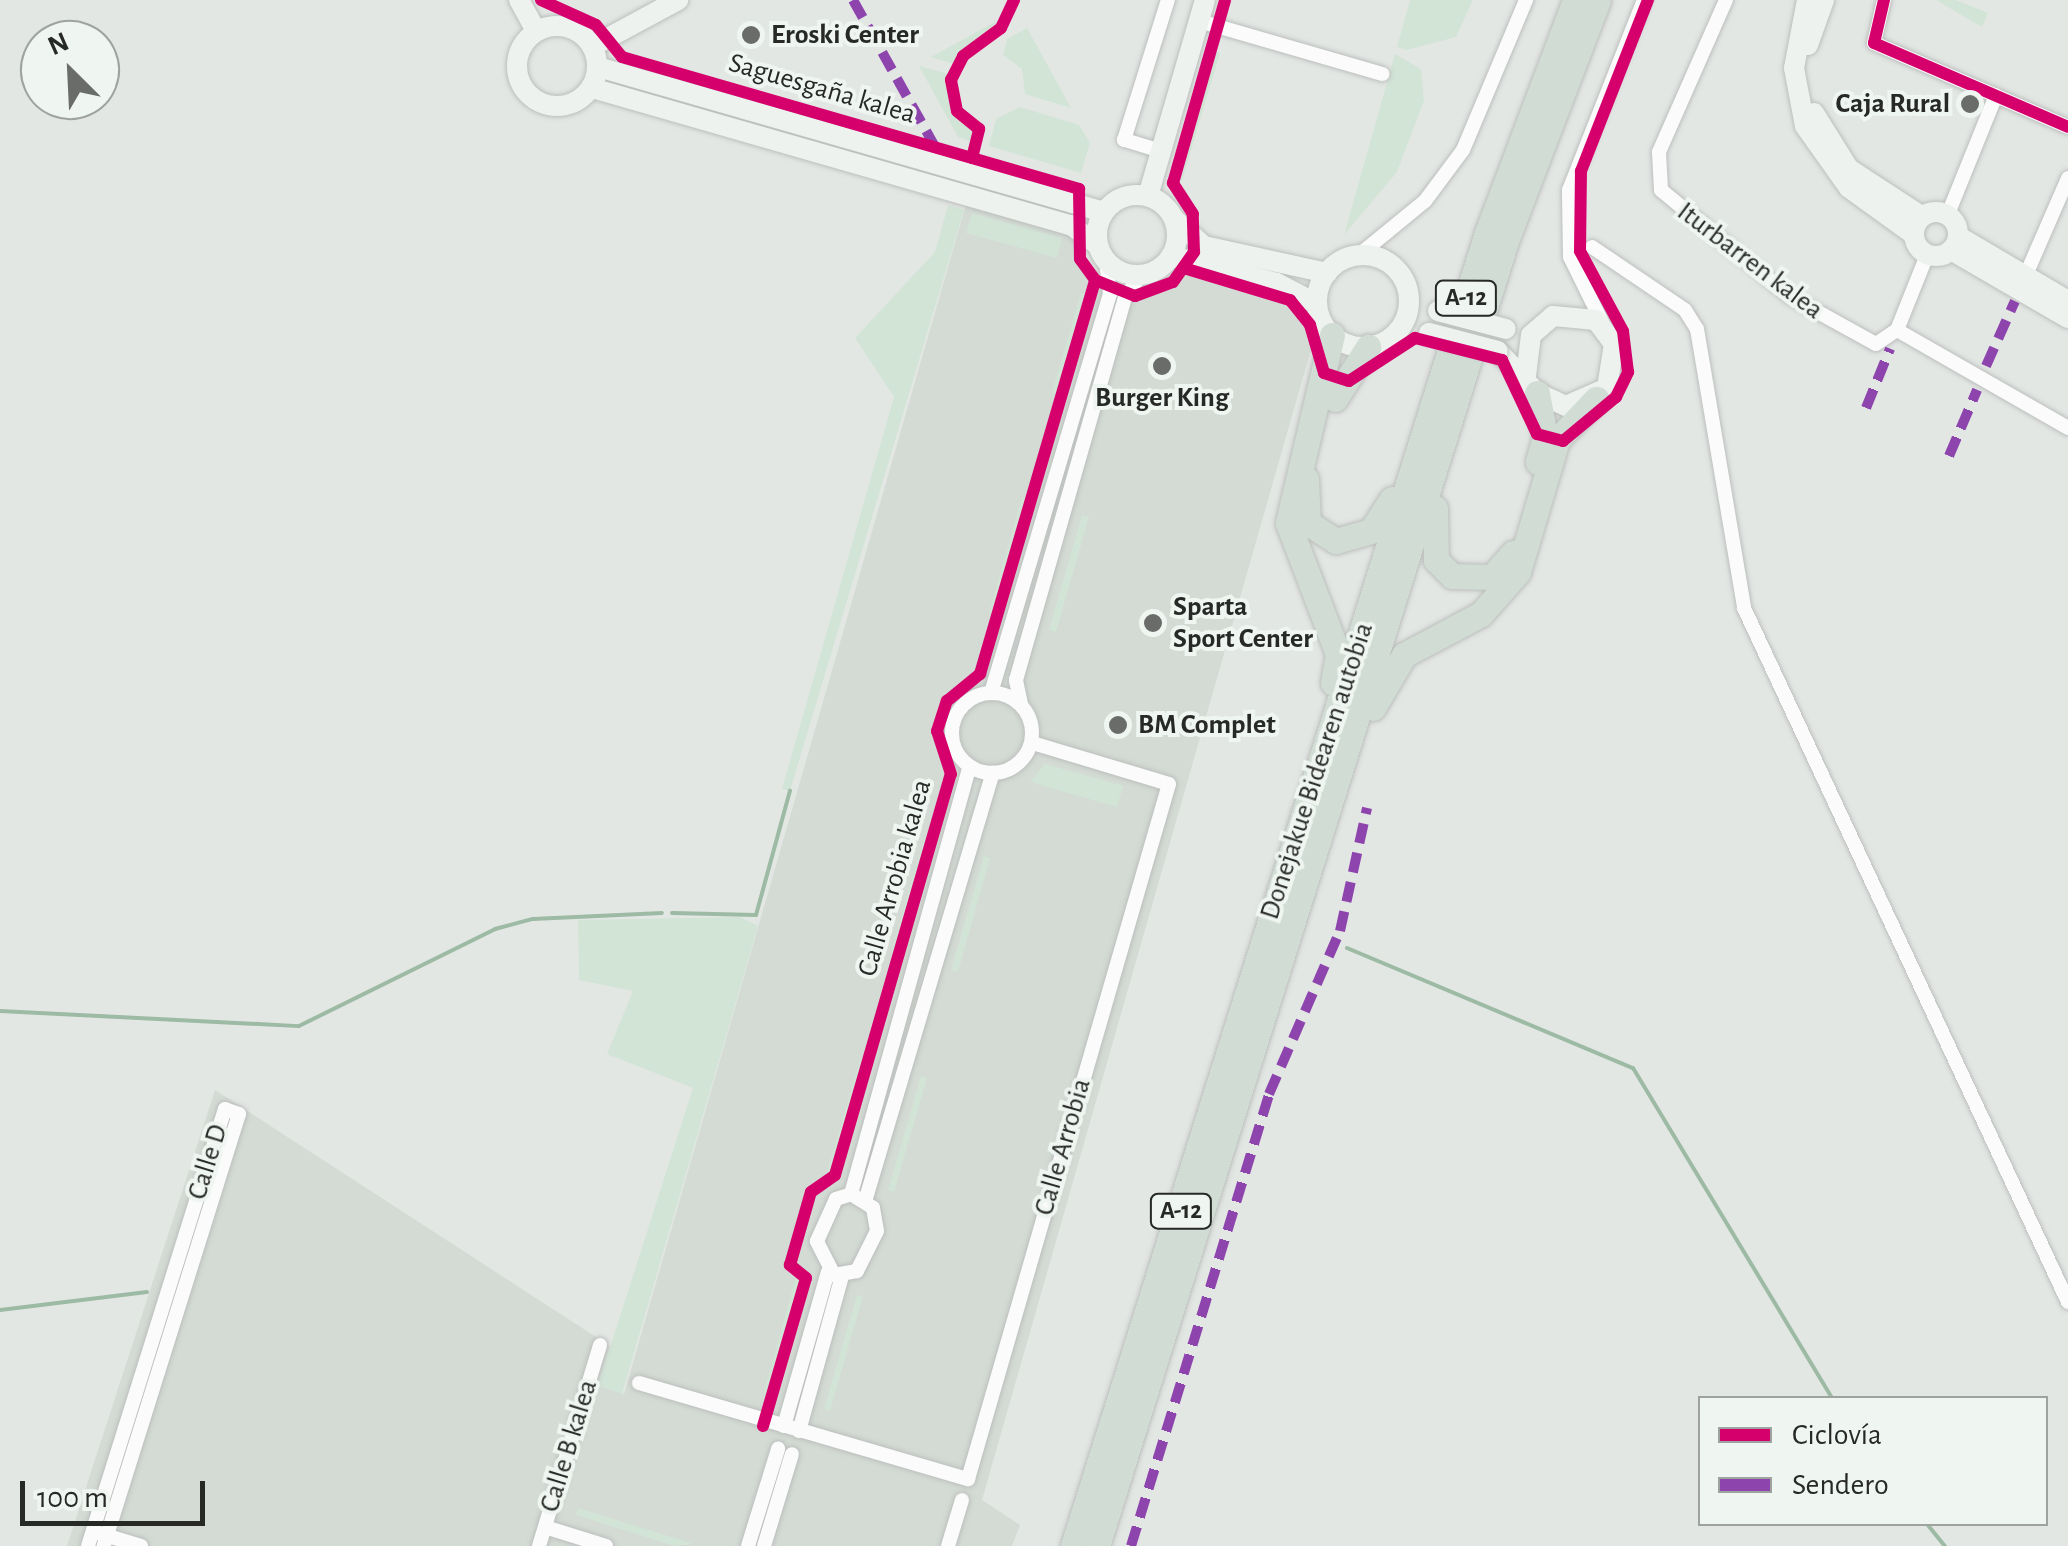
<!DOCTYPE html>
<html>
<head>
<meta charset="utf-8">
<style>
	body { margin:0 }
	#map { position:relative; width:2068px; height:1546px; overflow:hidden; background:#e3e7e4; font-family:"Alegreya Sans",sans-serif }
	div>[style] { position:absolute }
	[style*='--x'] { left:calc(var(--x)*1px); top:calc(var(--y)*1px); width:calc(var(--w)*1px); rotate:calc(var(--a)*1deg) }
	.built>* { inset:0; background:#d3dbd4 }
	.green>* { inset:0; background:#d2e4d6 }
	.stream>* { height:4px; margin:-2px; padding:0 2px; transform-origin:2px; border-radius:2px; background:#9dbaa4 }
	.roads { filter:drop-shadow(0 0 2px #bcbfbd) drop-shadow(0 0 2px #bcbfbd) }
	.street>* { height:14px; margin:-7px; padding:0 7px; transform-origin:7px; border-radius:7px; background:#fbfbfb }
	.street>.ring { margin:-7px; padding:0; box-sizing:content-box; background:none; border:14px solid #fbfbfb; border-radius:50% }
	.secondary>* { height:20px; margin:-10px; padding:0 10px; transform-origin:10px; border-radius:10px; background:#eef2ef }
	.secondary>.ring { margin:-10px; padding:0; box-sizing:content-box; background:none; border:20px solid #eef2ef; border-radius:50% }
	.highway>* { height:25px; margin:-12.5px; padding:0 12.5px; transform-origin:12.5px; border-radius:12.5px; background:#d0dcd4 }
	.bridges { filter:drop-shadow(0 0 2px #bcbfbd) drop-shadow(0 0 2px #bcbfbd) }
	.secondary-bridge>* { height:20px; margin:-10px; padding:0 10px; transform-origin:10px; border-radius:10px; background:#eef2ef }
	.quiet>* { height:10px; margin-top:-5px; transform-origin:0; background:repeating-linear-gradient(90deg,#8e44ad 0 20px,transparent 0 30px) }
	.cycleway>* { height:12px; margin:-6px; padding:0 6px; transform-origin:6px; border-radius:6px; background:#d6006c }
	.dots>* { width:28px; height:28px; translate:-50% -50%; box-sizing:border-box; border:5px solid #eff5f0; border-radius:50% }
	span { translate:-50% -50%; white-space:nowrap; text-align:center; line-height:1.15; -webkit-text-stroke:8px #eff5f0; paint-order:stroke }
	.shield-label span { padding:2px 8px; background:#eff5f0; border:2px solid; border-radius:8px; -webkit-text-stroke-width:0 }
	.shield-label { font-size:25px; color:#272927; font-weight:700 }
	.poi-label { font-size:28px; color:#272927; font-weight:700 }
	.left { translate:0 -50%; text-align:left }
	.right { translate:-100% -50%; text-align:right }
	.street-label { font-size:28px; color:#272927 }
	.legend { position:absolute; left:1698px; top:1396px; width:350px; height:130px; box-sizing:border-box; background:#eff5f0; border:2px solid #9fa3a0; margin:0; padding:12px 18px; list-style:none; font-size:30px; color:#272927 }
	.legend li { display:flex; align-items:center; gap:20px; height:50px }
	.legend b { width:50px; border:2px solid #9fa3a0 }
	.north { position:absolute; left:20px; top:20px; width:100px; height:100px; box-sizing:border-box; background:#eff5f0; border:2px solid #9fa3a0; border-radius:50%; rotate:336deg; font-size:28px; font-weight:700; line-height:40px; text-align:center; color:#272927 }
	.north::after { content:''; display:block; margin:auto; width:35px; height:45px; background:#696c69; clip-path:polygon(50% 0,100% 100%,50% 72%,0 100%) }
	.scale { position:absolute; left:20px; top:1481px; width:185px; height:45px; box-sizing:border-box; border:5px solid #272927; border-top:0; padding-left:12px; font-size:30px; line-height:35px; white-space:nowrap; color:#272927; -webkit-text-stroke:8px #eff5f0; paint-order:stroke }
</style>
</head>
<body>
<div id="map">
	<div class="built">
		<i style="clip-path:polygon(967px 201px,1073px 232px,1090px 282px,1143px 297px,1189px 271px,1279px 297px,1314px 339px,982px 1500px,1020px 1525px,1012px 1546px,67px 1546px,215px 1090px,610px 1346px,598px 1385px,624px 1394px)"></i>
	</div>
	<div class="green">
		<i style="clip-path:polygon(1410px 0,1473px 0,1456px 37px,1407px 50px,1397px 47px)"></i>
		<i style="clip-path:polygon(1936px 0,1956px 0,1988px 13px,1982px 27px)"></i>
		<i style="clip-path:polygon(1004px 17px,954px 64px,931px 57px)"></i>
		<i style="clip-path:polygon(1027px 28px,1071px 108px,1025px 94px,1022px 69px,1003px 55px,1007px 39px)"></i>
		<i style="clip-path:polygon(1213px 51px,1220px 53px,1182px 181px,1176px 179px)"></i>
		<i style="clip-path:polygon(1395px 54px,1421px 69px,1424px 101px,1397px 172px,1344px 235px)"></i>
		<i style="clip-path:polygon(919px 66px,949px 74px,951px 105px,975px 130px,973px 142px,958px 137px)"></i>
		<i style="clip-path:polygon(1020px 107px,1079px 125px,1090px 143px,1081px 173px,989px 146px,996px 119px)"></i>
		<i style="clip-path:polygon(948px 205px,964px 210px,790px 791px,782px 789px,894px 397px,855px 338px,935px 252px)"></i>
		<i style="clip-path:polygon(972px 213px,1062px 238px,1057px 258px,966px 233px)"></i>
		<i style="clip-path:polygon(1081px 293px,1087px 294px,1058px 395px,1052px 393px)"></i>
		<i style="clip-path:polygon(1022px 498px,1028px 499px,995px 614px,989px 613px)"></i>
		<i style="clip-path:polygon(1082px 515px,1089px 517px,1056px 632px,1049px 630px)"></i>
		<i style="clip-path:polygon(1045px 764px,1123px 786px,1117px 807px,1030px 782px)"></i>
		<i style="clip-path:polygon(924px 839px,929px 841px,897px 954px,891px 953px)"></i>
		<i style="clip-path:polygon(984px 856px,990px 858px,958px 972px,951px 970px)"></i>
		<i style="clip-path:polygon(740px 917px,758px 926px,622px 1394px,598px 1385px,693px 1088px,607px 1054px,633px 991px,579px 980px,578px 920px)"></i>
		<i style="clip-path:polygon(861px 1058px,866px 1060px,833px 1173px,827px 1172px)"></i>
		<i style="clip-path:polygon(921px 1076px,927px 1078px,894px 1192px,888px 1190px)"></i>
		<i style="clip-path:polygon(796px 1277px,803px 1279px,770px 1393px,764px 1392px)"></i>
		<i style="clip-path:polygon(857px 1295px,863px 1296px,830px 1411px,824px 1409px)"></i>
		<i style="clip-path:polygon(578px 1508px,691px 1543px,691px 1544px,674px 1546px,576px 1515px)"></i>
	</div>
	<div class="stream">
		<i style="--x:672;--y:913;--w:84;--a:1.4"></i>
		<i style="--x:756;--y:915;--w:129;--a:-74.7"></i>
		<i style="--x:1347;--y:948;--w:310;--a:22.8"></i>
		<i style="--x:1633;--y:1068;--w:385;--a:58.9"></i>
		<i style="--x:0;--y:1011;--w:299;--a:2.9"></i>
		<i style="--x:299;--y:1026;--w:219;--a:-26.3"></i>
		<i style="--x:495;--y:929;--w:39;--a:-15"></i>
		<i style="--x:533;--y:919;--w:129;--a:-2.7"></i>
		<i style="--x:0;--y:1310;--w:148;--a:-7"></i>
		<i style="--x:1927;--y:1524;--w:28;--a:51"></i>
	</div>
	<div class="roads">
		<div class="street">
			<i style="--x:1726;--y:0;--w:166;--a:113.8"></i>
			<i style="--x:1659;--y:152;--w:38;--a:87"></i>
			<i style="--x:1661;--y:190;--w:166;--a:39.6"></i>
			<i style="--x:1789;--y:296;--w:99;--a:28.9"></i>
			<i style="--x:1876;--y:344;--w:25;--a:-34"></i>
			<i style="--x:1897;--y:330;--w:81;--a:-68.2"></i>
			<i style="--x:1884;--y:0;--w:44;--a:103.1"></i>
			<i style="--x:1874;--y:43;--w:211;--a:23.4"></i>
			<i style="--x:1199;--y:21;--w:191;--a:16.1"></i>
			<i style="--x:1161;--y:151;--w:39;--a:-163"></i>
			<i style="--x:1124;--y:140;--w:147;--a:-72.6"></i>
			<i style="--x:1948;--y:214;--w:128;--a:-68"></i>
			<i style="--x:1592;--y:247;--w:112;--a:34.1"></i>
			<i style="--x:1685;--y:310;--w:22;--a:58"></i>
			<i style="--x:1697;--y:329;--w:283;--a:80.4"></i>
			<i style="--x:1744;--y:608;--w:766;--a:64.97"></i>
			<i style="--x:1359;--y:255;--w:85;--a:-39.3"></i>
			<i style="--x:1425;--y:201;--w:64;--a:-53.3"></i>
			<i style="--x:1463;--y:150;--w:163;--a:-67.2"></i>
			<i style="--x:2025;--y:277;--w:108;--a:-66.5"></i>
			<i style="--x:1604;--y:326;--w:77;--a:-116.2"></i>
			<i style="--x:1570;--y:257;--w:67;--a:-90.9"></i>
			<i style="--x:1569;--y:190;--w:204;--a:-68.5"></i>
			<i style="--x:1897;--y:330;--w:197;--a:29.8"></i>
			<i class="ring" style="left:952px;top:693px;width:66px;height:66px"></i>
			<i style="--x:991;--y:693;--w:416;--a:-73.4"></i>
			<i style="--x:1110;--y:294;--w:33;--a:-97"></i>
			<i style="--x:1021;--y:704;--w:25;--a:-102"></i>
			<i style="--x:1016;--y:680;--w:398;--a:-74.1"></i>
			<i style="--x:1125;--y:297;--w:27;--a:-54"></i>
			<i style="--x:851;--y:1194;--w:444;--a:-74.5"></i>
			<i style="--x:851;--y:1194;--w:26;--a:32"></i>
			<i style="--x:873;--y:1208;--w:23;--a:80"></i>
			<i style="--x:877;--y:1231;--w:45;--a:116.6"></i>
			<i style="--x:857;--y:1271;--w:23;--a:170"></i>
			<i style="--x:834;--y:1275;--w:38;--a:-117"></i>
			<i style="--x:817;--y:1241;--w:46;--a:-65.7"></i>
			<i style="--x:836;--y:1199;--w:16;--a:-18"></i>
			<i style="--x:866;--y:1198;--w:444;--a:-73.4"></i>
			<i style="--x:639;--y:1383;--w:343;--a:16.3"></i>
			<i style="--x:968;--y:1479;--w:723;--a:-73.87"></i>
			<i style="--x:1169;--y:784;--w:143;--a:-163.3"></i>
			<i style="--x:784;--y:1426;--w:160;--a:-74.1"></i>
			<i style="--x:799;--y:1431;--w:161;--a:-74.5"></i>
			<i style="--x:545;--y:1527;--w:64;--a:17.3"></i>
			<i style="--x:98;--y:1533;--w:45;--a:16.8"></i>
			<i style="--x:88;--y:1546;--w:458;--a:-72.6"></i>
			<i style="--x:225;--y:1109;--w:15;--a:20"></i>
			<i style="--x:239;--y:1114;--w:453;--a:107.4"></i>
			<i style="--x:539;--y:1546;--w:210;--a:-73.1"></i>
			<i style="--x:748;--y:1546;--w:102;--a:-72.8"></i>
			<i style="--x:764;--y:1546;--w:96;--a:-73.1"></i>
			<i style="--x:948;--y:1546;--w:48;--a:-73.1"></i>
		</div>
		<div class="secondary">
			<i style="--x:519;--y:0;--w:35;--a:61"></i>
			<i style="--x:1807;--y:0;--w:69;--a:100.8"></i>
			<i style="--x:1794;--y:68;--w:59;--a:79.3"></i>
			<i style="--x:1805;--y:126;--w:76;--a:54.6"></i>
			<i style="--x:1849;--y:188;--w:79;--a:35.7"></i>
			<i class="ring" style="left:517px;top:26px;width:60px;height:60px"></i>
			<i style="--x:1808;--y:45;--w:48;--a:-70.4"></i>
			<i style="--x:593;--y:46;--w:97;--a:-28.4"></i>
			<i style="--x:598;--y:67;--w:526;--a:15.99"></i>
			<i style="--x:592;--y:88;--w:498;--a:16"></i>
			<i style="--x:1071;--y:225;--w:34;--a:37"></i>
			<i style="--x:1814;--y:113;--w:66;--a:58"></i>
			<i style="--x:1849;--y:169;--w:86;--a:33.1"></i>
			<i class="ring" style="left:1097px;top:195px;width:60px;height:60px"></i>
			<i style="--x:1148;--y:196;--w:204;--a:-73.8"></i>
			<i class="ring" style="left:1914px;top:212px;width:24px;height:24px"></i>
			<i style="--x:1175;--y:220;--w:39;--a:42"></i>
			<i style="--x:1204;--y:246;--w:126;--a:12.4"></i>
			<i style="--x:1958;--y:236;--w:128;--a:30.6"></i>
			<i style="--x:1951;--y:250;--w:135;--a:30.2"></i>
			<i class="ring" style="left:1317px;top:255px;width:72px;height:72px"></i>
			<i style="--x:1171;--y:256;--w:109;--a:14.3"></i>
			<i style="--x:1277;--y:283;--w:45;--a:27.7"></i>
			<i style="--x:1498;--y:351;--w:57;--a:47.1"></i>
			<i style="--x:1537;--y:393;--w:32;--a:24"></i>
			<i style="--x:1566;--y:406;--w:45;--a:-23.7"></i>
			<i style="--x:1607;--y:388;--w:45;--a:-81"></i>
			<i style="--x:1614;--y:344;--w:30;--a:-127"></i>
			<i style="--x:1596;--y:320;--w:43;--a:-174.7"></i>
			<i style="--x:1553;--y:316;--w:29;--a:139"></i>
			<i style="--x:1531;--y:335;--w:41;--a:97"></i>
		</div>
		<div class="highway">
			<i style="--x:1332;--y:335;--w:193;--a:103.2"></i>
			<i style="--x:1288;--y:523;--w:140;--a:69.1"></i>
			<i style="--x:1338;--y:654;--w:29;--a:100"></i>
			<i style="--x:1537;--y:393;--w:45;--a:79.7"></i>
			<i style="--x:1545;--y:437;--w:26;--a:106"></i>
			<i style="--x:1335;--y:399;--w:62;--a:-57.6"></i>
			<i style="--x:1306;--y:479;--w:44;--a:87.4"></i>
			<i style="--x:1308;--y:523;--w:33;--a:33"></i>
			<i style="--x:1336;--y:541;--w:36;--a:-16"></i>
			<i style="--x:1371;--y:531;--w:38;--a:-57"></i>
			<i style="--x:1435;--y:508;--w:52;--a:88.9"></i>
			<i style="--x:1436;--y:560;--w:23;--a:45"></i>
			<i style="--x:1452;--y:576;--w:40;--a:1.4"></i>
			<i style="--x:1492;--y:577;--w:32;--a:-49"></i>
			<i style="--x:1373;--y:708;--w:61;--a:-59.7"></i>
			<i style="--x:1404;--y:655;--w:87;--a:-28"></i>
			<i style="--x:1481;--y:614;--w:56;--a:-48.6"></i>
			<i style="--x:1518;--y:572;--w:138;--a:-73.5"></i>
			<i style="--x:1557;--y:440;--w:57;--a:-46.4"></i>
			<i style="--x:1073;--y:1546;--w:1377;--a:-72.5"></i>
			<i style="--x:1487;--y:233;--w:249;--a:-69.3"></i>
			<i style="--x:1097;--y:1546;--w:1368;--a:-72.6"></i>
			<i style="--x:1506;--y:241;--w:258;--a:-69.1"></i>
		</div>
	</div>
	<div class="bridges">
		<div class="secondary-bridge">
			<i style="--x:1438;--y:311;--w:70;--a:14.8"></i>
			<i style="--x:1429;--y:333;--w:71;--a:14.6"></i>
		</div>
	</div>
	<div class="quiet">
		<i style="--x:853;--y:0;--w:168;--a:60.8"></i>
		<i style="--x:1986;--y:366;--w:71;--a:-66"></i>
		<i style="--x:1866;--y:408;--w:64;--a:-67.9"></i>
		<i style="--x:1949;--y:456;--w:72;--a:-67"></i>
		<i style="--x:1131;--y:1546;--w:473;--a:-73"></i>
		<i style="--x:1269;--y:1094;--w:178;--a:-66.5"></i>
		<i style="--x:1340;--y:931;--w:126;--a:-77.6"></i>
	</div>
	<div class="cycleway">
		<i style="--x:541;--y:0;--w:60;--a:24.4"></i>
		<i style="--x:596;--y:25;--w:41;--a:50.9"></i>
		<i style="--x:622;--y:57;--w:476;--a:16.1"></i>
		<i style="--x:1079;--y:189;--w:70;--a:89.2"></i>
		<i style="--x:1080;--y:259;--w:26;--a:54"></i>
		<i style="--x:1095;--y:280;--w:43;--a:21.8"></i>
		<i style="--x:1135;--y:296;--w:40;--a:-20.2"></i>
		<i style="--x:1173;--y:282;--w:37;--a:-55"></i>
		<i style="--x:1194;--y:252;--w:38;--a:-92"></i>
		<i style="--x:1193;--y:214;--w:37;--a:-123"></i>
		<i style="--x:1173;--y:183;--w:190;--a:-74.1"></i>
		<i style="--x:1884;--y:0;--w:44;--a:103.1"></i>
		<i style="--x:1874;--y:43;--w:211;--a:23.4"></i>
		<i style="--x:972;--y:158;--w:30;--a:-76"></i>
		<i style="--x:979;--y:129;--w:28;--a:-141"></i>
		<i style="--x:957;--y:111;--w:32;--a:-101"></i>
		<i style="--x:951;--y:80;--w:27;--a:-63"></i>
		<i style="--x:963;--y:56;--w:47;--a:-36.4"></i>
		<i style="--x:1001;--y:28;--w:31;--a:-65"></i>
		<i style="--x:1187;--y:269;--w:108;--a:16.8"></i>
		<i style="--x:1290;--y:300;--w:32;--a:51"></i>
		<i style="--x:1310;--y:325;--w:50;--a:73.7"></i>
		<i style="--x:1324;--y:373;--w:26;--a:18"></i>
		<i style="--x:1349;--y:381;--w:79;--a:-33.1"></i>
		<i style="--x:1415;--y:338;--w:90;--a:14.2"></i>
		<i style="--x:1502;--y:360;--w:82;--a:64.7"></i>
		<i style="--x:1537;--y:434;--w:27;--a:15"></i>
		<i style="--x:1563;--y:441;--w:69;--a:-39.7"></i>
		<i style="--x:1616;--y:397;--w:28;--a:-64"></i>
		<i style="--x:1628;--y:372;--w:41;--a:-97"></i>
		<i style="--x:1623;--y:331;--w:91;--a:-118.3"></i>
		<i style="--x:1580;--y:251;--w:80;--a:-89.3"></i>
		<i style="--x:1581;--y:171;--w:184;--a:-68.6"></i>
		<i style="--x:763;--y:1426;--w:154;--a:-73.8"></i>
		<i style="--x:806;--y:1278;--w:21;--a:-141"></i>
		<i style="--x:790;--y:1265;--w:76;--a:-74"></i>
		<i style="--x:811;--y:1192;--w:29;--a:-35"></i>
		<i style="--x:835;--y:1175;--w:417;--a:-73.9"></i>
		<i style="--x:951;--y:774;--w:45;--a:-108"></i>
		<i style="--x:937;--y:731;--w:32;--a:-72"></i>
		<i style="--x:947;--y:701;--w:43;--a:-39.3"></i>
		<i style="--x:980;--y:674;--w:410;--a:-73.7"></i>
	</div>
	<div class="dots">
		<i style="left:751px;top:35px;background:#696c69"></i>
		<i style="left:1970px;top:104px;background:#696c69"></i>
		<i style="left:1162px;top:366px;background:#696c69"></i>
		<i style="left:1153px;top:623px;background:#696c69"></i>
		<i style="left:1118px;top:725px;background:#696c69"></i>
	</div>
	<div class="shield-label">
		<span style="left:1466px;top:298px">A-12</span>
		<span style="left:1181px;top:1211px">A-12</span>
	</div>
	<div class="poi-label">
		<span class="left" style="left:771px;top:35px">Eroski Center</span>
		<span class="right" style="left:1950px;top:104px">Caja Rural</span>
		<span style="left:1162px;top:398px">Burger King</span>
		<span class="left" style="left:1173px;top:623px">Sparta<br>Sport Center</span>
		<span class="left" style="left:1138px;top:725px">BM Complet</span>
	</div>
	<div class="street-label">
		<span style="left:822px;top:89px;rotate:16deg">Saguesgaña kalea</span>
		<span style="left:1750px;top:261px;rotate:37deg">Iturbarren kalea</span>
		<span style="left:1317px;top:771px;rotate:-72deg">Donejakue Bidearen autobia</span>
		<span style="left:895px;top:878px;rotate:-74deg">Calle Arrobia kalea</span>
		<span style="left:1063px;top:1147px;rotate:-74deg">Calle Arrobia</span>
		<span style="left:208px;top:1162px;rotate:-73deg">Calle D</span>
		<span style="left:569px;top:1446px;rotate:-73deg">Calle B kalea</span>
	</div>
	<ul class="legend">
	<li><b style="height:12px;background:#d6006c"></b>Ciclovía</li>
	<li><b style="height:12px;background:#8e44ad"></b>Sendero</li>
	</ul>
	<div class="north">N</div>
	<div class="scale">100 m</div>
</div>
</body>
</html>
